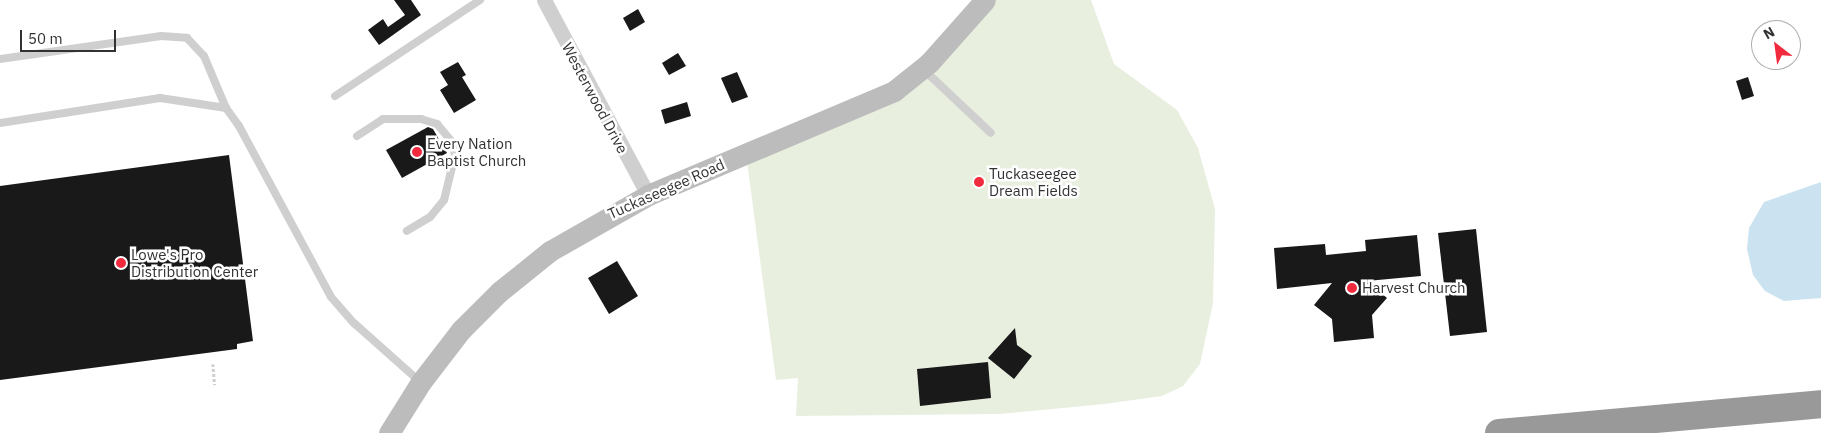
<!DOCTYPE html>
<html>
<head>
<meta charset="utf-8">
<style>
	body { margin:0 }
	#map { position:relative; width:1821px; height:433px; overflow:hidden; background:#fff; font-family:"IBM Plex Sans",sans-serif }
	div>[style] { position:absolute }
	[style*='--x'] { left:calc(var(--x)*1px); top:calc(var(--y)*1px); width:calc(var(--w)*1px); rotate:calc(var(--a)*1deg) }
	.green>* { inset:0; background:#e8efdf }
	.water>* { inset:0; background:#cbe2f0 }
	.building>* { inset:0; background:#191919 }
	.path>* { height:2.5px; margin-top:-1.25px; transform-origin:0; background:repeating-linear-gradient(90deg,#cfcfcf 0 2.5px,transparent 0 5px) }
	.lane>* { height:8px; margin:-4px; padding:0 4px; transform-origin:4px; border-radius:4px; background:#cfcfcf }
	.street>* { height:15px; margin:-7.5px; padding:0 7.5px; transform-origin:7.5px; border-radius:7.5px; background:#cfcfcf }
	.secondary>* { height:21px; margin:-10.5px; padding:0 10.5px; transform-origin:10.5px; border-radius:10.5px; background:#bcbcbc }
	.highway>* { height:28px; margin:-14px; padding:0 14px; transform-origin:14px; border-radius:14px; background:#999 }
	.dots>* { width:14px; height:14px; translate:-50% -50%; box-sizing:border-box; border:2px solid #fff; border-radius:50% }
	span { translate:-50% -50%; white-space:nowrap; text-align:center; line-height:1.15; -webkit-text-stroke:5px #fff; paint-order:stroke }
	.street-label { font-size:15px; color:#323232 }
	.poi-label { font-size:15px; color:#323232 }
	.left { translate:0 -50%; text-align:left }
	.north { position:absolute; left:1751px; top:20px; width:50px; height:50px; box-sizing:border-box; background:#fff; border:1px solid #adadad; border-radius:50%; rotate:330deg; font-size:14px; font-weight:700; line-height:20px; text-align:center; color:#323232 }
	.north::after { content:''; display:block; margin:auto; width:18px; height:22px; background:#f22a3d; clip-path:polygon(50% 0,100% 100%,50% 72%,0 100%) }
	.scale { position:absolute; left:20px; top:30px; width:96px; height:22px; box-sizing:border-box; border:2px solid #323232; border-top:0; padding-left:6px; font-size:15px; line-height:18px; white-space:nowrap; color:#323232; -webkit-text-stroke:4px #fff; paint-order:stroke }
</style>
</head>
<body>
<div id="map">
	<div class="green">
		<i style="clip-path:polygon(983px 0,1091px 0,1114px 64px,1177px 110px,1198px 148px,1215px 209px,1213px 303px,1200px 364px,1183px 386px,1162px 396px,1104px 404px,1000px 414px,796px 416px,798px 378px,776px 380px,746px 154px,871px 103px)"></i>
	</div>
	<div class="water">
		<i style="clip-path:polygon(1821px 182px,1821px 298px,1784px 301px,1765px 291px,1753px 275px,1747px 249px,1749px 228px,1764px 202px)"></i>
	</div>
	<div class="building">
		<i style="clip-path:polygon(394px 0,411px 0,421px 15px,379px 45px,368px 30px,383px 19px,388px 27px,405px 15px)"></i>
		<i style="clip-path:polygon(638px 9px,645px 22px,630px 31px,623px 18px)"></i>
		<i style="clip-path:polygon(678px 53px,686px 66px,669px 75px,662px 63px)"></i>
		<i style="clip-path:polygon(458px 62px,466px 75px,462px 77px,476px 100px,454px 113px,440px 90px,448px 85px,440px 72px)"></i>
		<i style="clip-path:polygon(737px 72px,748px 97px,732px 103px,721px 78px)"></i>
		<i style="clip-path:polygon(1748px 77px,1754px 96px,1742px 100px,1736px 81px)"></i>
		<i style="clip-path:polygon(687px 102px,691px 116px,665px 124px,661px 110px)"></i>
		<i style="clip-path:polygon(428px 127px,433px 129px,447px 153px,402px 178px,386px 150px)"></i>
		<i style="clip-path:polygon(229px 155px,253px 341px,237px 344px,237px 349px,0 380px,0 186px)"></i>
		<i style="clip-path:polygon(1476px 229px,1487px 332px,1450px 336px,1438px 233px)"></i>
		<i style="clip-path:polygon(1417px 235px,1421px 276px,1367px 281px,1387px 298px,1372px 315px,1374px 338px,1334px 342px,1332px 319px,1314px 305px,1332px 283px,1277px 289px,1274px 248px,1325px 244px,1326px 255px,1366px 251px,1365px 240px)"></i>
		<i style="clip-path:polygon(617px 261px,638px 296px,609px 314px,588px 278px)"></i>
		<i style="clip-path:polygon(1015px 328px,1017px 345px,1032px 356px,1014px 379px,988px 358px)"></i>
		<i style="clip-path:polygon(988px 362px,991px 398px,920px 406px,917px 369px)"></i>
	</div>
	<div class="path">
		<i style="--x:213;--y:364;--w:21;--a:85"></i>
	</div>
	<div class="lane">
		<i style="--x:0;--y:59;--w:163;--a:-8.1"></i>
		<i style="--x:161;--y:36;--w:26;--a:4"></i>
		<i style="--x:187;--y:38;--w:25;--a:47"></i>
		<i style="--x:204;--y:56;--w:56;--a:67.1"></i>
		<i style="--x:923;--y:69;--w:93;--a:43.3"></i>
		<i style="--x:335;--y:96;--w:174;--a:-33.5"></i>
		<i style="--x:0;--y:123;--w:162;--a:-8.9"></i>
		<i style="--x:160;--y:98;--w:67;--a:8.6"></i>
		<i style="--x:226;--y:108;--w:22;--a:54"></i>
		<i style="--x:239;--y:126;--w:194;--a:61.7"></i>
		<i style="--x:331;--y:297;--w:35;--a:49"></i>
		<i style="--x:354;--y:323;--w:87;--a:41.7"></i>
		<i style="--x:357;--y:136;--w:31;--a:-33"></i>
		<i style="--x:383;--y:119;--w:38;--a:0"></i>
		<i style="--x:421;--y:119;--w:17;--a:17"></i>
		<i style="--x:437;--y:124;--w:23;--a:50"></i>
		<i style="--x:452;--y:142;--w:13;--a:77"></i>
		<i style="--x:455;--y:155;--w:46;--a:103.7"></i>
		<i style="--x:444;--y:200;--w:22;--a:129"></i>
		<i style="--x:430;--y:217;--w:27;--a:149"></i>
	</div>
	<div class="street">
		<i style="--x:544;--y:0;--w:221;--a:61.9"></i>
	</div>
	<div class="secondary">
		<i style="--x:389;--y:433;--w:60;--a:-57.9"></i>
		<i style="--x:421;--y:382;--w:66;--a:-52.4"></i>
		<i style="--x:461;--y:330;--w:54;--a:-45"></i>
		<i style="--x:499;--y:292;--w:65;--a:-38.8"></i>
		<i style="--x:550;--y:251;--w:113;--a:-29.7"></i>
		<i style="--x:648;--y:195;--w:267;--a:-22.9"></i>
		<i style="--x:894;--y:91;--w:45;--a:-38.7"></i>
		<i style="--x:929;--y:63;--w:84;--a:-48.4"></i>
	</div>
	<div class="highway">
		<i style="--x:1499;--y:433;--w:323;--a:-5.1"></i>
	</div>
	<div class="dots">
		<i style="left:417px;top:152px;background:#f22a3d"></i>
		<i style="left:979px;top:182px;background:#f22a3d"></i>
		<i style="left:121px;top:263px;background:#f22a3d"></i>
		<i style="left:1352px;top:288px;background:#f22a3d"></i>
	</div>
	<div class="street-label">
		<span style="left:595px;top:98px;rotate:62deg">Westerwood Drive</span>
		<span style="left:666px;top:189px;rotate:-24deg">Tuckaseegee Road</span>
	</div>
	<div class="poi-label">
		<span class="left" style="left:427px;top:152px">Every Nation<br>Baptist Church</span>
		<span class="left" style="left:989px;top:182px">Tuckaseegee<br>Dream Fields</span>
		<span class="left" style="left:131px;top:263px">Lowe's Pro<br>Distribution Center</span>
		<span class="left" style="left:1362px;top:288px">Harvest Church</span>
	</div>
	<div class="north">N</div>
	<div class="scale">50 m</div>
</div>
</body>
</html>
